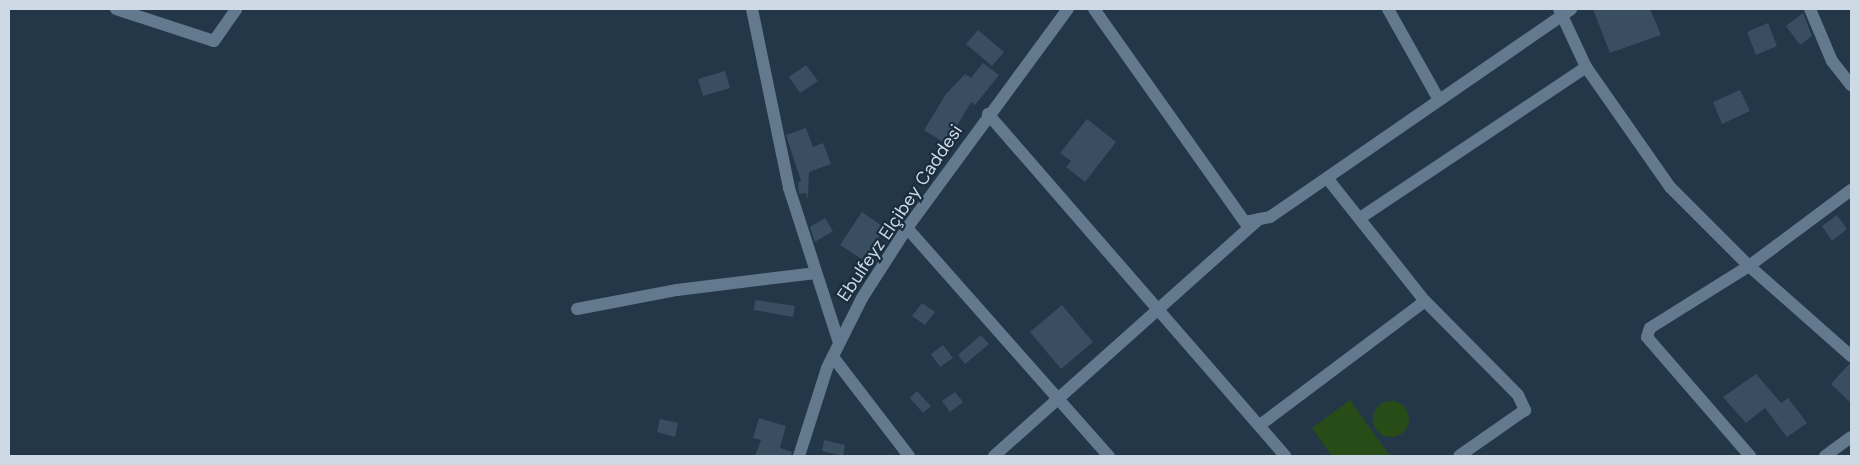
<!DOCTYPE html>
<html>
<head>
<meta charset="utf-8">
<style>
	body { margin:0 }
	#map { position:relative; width:1860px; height:465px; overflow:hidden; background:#233749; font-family:"DM Sans",sans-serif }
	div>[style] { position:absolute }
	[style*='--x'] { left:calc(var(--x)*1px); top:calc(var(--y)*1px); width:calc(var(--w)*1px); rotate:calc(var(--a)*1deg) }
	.green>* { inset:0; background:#284c17 }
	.round { border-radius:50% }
	.building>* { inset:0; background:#394e61 }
	.minor>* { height:12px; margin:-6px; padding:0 6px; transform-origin:6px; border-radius:6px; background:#637a8e }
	span { translate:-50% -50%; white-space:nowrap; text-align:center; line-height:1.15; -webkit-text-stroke:4.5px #192d3f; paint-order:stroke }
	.street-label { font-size:18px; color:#cdd9e4 }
	.frame { position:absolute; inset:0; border:10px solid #cdd9e4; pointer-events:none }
</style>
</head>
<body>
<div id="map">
	<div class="green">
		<i style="clip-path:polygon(1350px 400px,1390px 456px,1332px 456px,1312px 428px)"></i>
		<i class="round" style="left:1373px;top:401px;width:36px;height:36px"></i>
	</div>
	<div class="building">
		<i style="clip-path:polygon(1593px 9px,1650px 9px,1661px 35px,1610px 53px)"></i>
		<i style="clip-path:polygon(1803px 13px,1812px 36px,1800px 45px,1786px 26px)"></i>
		<i style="clip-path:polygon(1768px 23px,1777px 46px,1756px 55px,1747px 32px)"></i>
		<i style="clip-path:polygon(978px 30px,1004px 52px,992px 66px,966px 44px)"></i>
		<i style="clip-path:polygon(983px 63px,999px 75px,975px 105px,971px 102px,946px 144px,924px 130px,946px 94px,965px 74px,971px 78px)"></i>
		<i style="clip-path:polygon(806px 65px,818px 81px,800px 93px,789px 77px)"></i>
		<i style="clip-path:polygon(725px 71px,730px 88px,703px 96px,698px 79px)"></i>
		<i style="clip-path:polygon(1740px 90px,1750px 111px,1722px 124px,1713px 102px)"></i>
		<i style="clip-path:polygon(1087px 119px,1116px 142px,1085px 182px,1066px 167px,1071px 161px,1060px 153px)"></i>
		<i style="clip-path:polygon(806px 128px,813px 147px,823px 143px,831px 164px,809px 172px,808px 199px,806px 193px,799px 194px,798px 182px,801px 181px,786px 135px)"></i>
		<i style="clip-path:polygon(862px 212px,885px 228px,863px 260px,840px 245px)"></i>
		<i style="clip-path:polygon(1837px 215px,1847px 229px,1832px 241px,1822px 226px)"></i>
		<i style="clip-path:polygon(825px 218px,833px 231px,815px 242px,810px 227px)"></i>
		<i style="clip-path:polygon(755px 300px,795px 306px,793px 317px,754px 310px)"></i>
		<i style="clip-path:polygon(922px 303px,935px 312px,925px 325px,912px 316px)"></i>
		<i style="clip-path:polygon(1062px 305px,1093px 342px,1061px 369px,1030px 332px)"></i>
		<i style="clip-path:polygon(981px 335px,989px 344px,965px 364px,958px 355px)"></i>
		<i style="clip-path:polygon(943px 345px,953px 358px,940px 367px,931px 354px)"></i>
		<i style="clip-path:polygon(1849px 364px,1851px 364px,1851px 403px,1831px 384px)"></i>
		<i style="clip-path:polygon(1756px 374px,1781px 403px,1788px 398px,1807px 423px,1787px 437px,1765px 408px,1746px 423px,1723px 397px)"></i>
		<i style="clip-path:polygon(917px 391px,931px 406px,923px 413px,910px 398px)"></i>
		<i style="clip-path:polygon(955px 392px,963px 402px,950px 412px,942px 401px)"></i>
		<i style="clip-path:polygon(759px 418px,786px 426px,780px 448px,792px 452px,791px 456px,755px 456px,761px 440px,753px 438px)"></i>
		<i style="clip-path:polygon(660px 419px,678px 423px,675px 437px,657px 432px)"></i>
		<i style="clip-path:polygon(824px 440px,845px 445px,843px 456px,822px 451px)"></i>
	</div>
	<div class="minor">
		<i style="--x:116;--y:9;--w:103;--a:18.1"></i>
		<i style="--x:214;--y:41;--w:39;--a:-55"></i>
		<i style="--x:752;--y:9;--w:183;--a:78.3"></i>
		<i style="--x:789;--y:188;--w:163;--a:72.1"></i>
		<i style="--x:1094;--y:9;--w:261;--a:54.7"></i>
		<i style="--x:1245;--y:222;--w:25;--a:-11"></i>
		<i style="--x:1270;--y:217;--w:366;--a:-34.6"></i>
		<i style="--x:1388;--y:9;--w:104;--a:60.7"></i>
		<i style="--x:1559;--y:9;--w:64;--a:65"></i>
		<i style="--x:1586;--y:67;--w:146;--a:55"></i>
		<i style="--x:1670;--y:187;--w:112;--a:45"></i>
		<i style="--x:1749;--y:266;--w:136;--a:41.4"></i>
		<i style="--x:1810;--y:9;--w:56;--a:67.1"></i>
		<i style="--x:1832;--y:61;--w:31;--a:52"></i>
		<i style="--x:988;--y:114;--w:453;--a:49"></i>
		<i style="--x:1327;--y:178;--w:157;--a:51.5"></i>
		<i style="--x:1425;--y:301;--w:132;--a:45.3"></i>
		<i style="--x:1518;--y:395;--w:17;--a:65"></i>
		<i style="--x:1525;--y:410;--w:80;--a:145.1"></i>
		<i style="--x:1360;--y:218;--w:272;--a:-33.7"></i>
		<i style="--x:907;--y:228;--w:305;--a:48.5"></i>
		<i style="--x:577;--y:309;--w:102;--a:-10.8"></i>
		<i style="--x:677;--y:290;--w:140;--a:-7"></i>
		<i style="--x:833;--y:357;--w:125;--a:52.5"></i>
		<i style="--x:1260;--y:425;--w:206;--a:-36.9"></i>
		<i style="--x:799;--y:456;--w:92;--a:-72.3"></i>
		<i style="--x:827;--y:368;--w:78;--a:-63.4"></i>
		<i style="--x:862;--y:298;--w:83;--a:-57.3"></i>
		<i style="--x:907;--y:228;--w:272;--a:-53.7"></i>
		<i style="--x:994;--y:456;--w:356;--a:-41.8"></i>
		<i style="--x:1750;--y:456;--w:157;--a:-130.9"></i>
		<i style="--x:1647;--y:337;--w:9;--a:-72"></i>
		<i style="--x:1650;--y:328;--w:117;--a:-32.1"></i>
		<i style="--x:1749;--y:266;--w:127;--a:-36.7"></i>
		<i style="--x:1825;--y:456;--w:32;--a:-36"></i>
	</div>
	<div class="street-label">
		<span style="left:900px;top:213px;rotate:-56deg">Ebulfeyz Elçibey Caddesi</span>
	</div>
	<div class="frame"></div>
</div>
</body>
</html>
